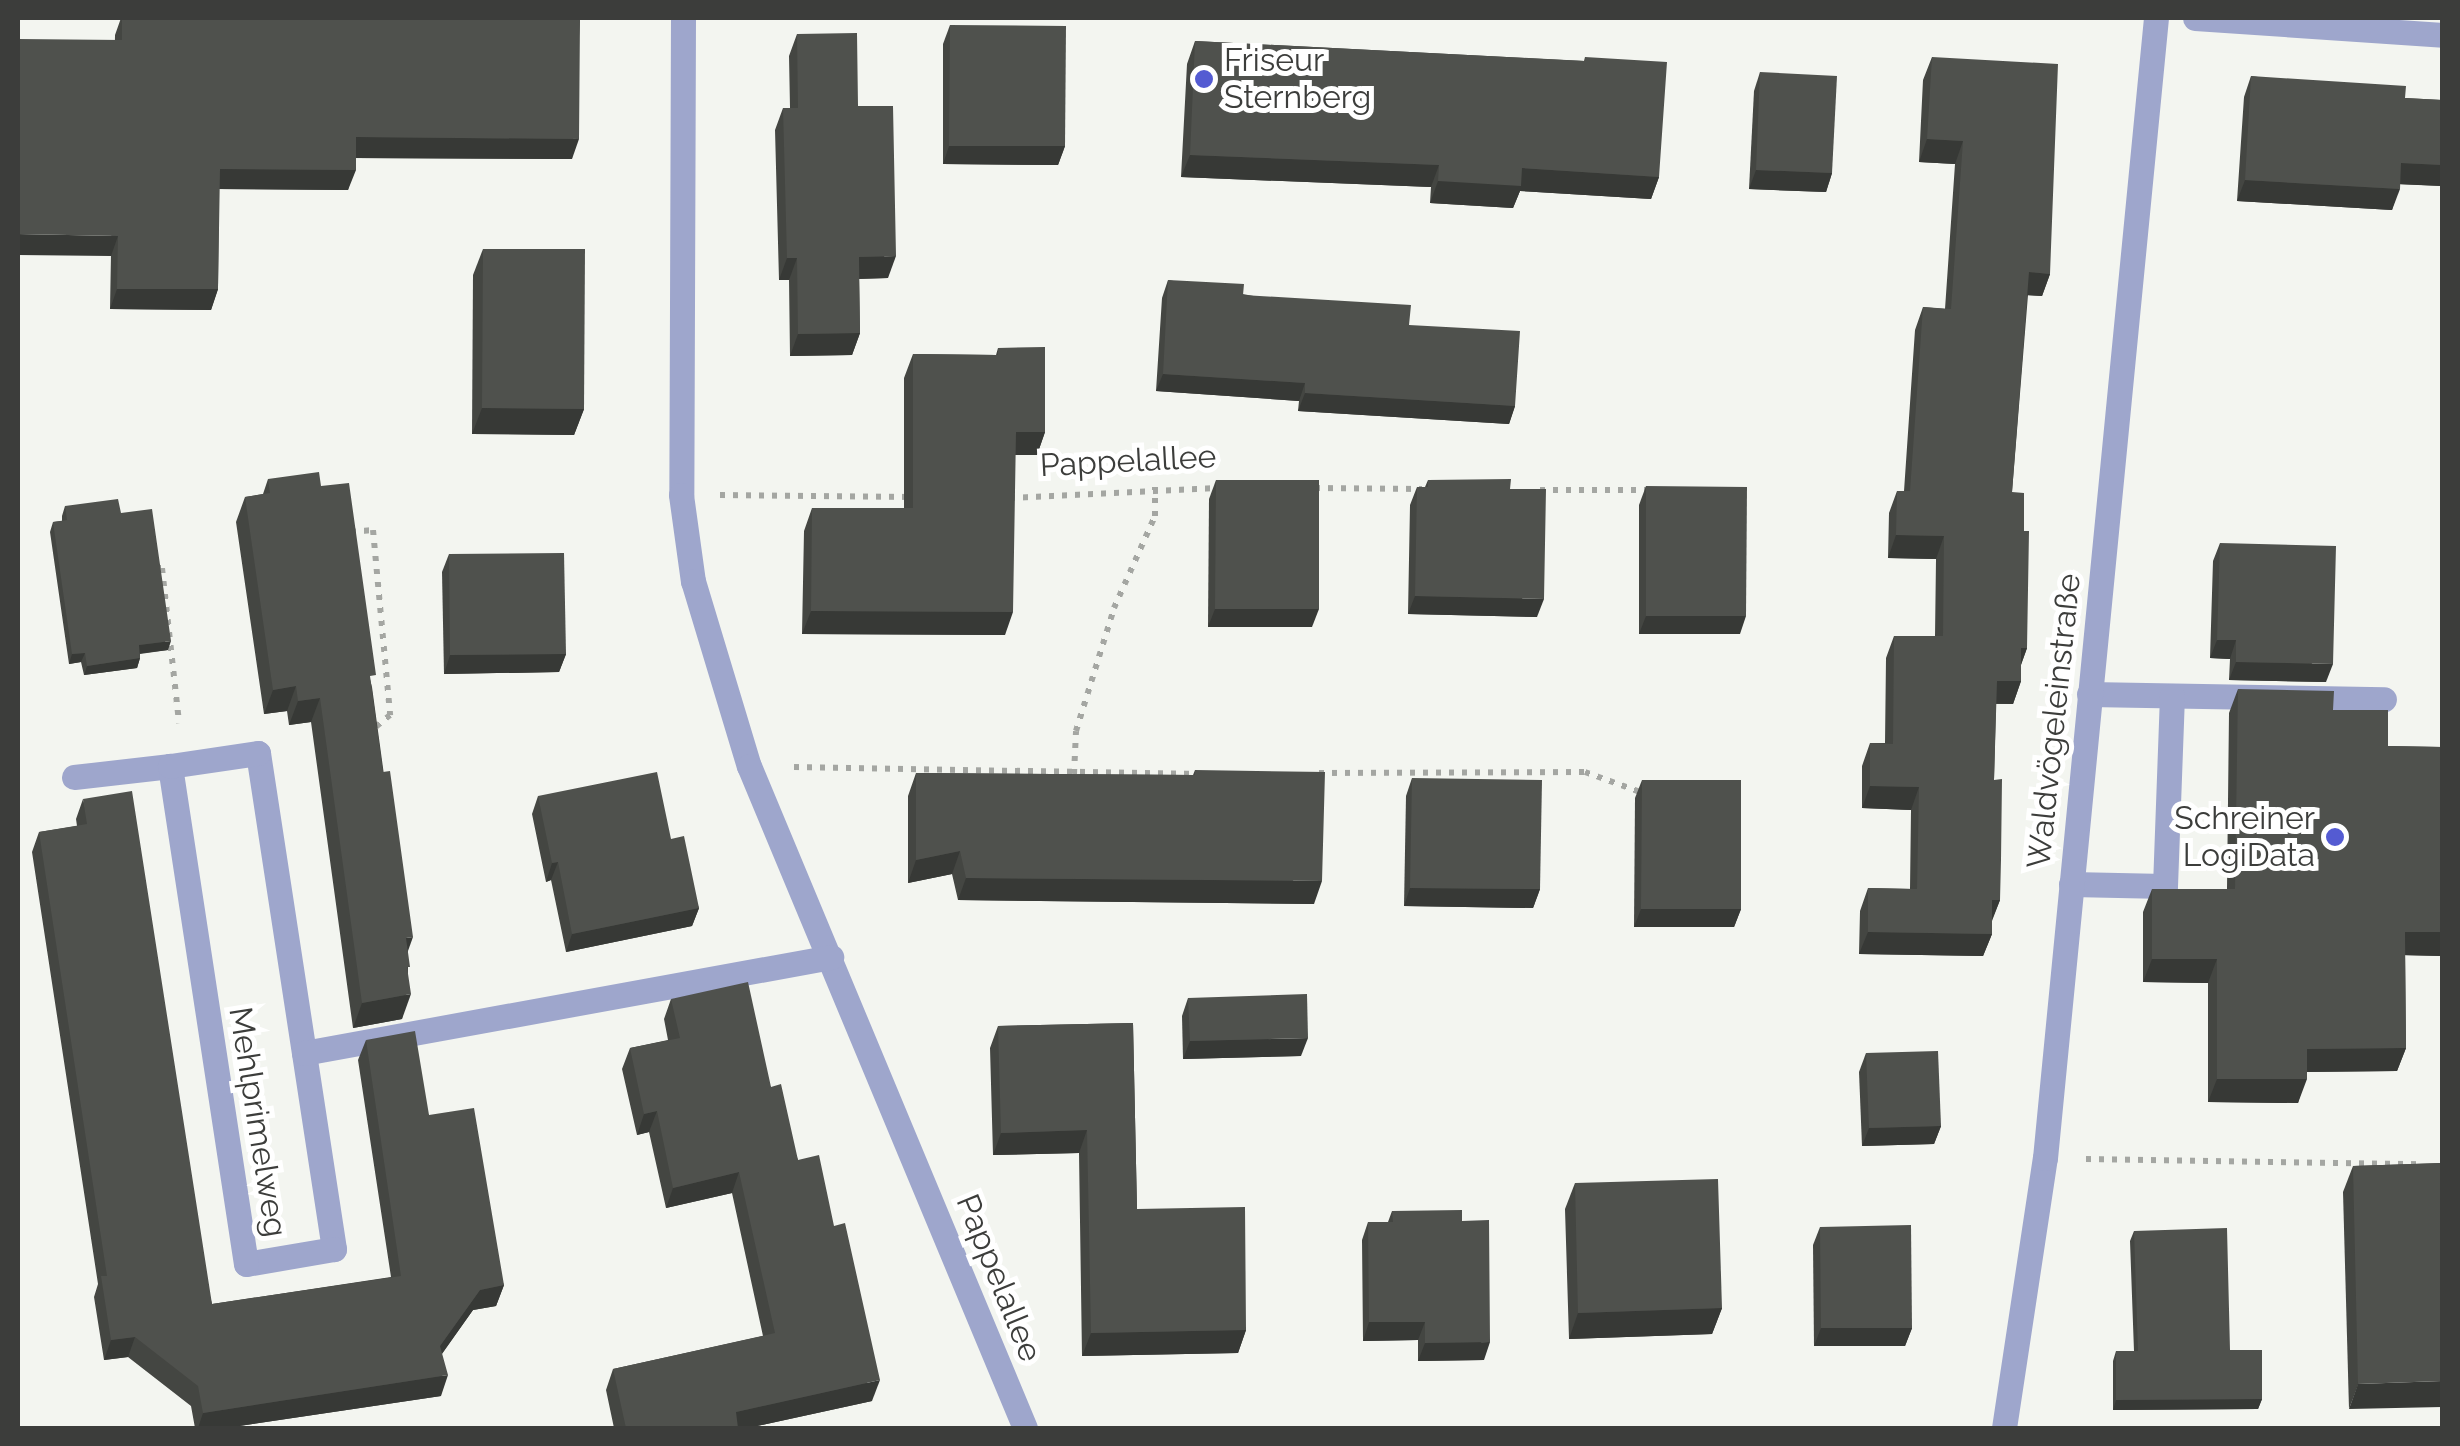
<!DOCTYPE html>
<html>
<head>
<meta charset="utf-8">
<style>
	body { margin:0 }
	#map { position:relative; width:2460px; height:1446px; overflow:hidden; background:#f3f5f0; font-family:Raleway,sans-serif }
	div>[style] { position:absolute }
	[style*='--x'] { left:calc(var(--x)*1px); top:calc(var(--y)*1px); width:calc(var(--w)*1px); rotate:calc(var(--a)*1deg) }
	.path>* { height:6px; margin-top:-3px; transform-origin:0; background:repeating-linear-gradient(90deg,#a4a6a2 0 5px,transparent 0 13px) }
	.lane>* { height:25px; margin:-12.5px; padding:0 12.5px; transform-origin:12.5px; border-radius:12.5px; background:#9ea6cc }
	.street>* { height:25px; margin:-12.5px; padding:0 12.5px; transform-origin:12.5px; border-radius:12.5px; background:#9ea6cc }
	.wall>* { inset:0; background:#444642 }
	.shaded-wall>* { inset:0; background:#373936 }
	.building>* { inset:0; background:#4f514d }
	.dots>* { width:28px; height:28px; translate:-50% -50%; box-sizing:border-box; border:5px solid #fff; border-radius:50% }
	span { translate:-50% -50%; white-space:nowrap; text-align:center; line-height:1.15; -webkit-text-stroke:10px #fff; paint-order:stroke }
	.poi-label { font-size:32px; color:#3c3d3b }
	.left { translate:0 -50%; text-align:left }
	.right { translate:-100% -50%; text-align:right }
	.street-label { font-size:32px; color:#3c3d3b }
	.frame { position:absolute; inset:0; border:20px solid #3c3d3b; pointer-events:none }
</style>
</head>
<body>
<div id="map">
	<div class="path">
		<i style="--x:1315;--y:488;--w:107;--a:0.5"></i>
		<i style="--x:1540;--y:490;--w:112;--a:0"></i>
		<i style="--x:720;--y:495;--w:193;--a:0.6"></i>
		<i style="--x:1010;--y:498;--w:207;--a:-2.8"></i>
		<i style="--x:351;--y:532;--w:22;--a:-5"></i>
		<i style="--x:373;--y:530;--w:186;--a:84.7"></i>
		<i style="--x:390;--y:715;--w:23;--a:140"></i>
		<i style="--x:156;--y:568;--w:6;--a:0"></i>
		<i style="--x:162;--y:568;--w:156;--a:83.7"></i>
		<i style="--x:794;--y:767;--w:408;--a:1"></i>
		<i style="--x:1319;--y:773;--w:266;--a:-0.2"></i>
		<i style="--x:1585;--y:772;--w:62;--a:19.9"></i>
		<i style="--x:1074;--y:774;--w:43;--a:-87.3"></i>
		<i style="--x:1076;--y:731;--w:129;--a:-72.8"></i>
		<i style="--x:1114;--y:608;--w:101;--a:-66"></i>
		<i style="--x:1155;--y:516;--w:29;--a:-90"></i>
		<i style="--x:2086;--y:1159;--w:337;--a:0.9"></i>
	</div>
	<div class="lane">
		<i style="--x:2089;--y:694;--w:295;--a:1"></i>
		<i style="--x:74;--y:777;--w:97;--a:-6.5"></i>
		<i style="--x:2071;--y:884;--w:94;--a:1.2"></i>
		<i style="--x:2165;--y:886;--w:190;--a:-87.9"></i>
	</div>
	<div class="street">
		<i style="--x:683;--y:18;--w:477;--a:90.2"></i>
		<i style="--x:681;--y:495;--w:87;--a:82.1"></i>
		<i style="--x:693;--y:581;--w:193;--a:73.2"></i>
		<i style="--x:749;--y:766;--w:717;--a:67.37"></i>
		<i style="--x:2195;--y:18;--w:248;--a:3.9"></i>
		<i style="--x:258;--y:753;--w:502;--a:81.29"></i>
		<i style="--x:334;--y:1249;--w:89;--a:170.3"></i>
		<i style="--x:246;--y:1264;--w:504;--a:-98.68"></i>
		<i style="--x:170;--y:766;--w:89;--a:-8.4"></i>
		<i style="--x:304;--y:1053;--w:536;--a:-10.32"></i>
		<i style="--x:2004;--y:1428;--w:273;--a:-81.4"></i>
		<i style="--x:2045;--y:1158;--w:1145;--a:-84.44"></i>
	</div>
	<div class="wall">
		<i style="clip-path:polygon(121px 18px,580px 18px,572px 159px,356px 158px,348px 190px,219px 189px,218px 289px,211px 310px,110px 309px,115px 35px)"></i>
		<i style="clip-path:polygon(950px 25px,1065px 146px,1058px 165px,943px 164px,943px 44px)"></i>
		<i style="clip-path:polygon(797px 34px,858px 106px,888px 278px,859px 279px,860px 333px,852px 355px,790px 356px,789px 280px,779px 280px,775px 130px,783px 108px,790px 108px,789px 56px)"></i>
		<i style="clip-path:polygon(1195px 41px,1584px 61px,1585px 57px,1659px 177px,1651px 199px,1520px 191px,1513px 208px,1430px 203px,1431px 187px,1181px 177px,1187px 64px)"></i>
		<i style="clip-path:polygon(1932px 57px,2050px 274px,2042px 296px,2028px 295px,2012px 492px,2024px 531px,2027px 648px,2021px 665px,2021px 681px,2013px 704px,1996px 704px,1994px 780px,2000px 900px,1992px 921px,1992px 934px,1983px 956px,1859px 954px,1860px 911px,1868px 888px,1910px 889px,1911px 810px,1862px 808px,1862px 766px,1870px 743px,1885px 743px,1886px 658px,1894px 636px,1935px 636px,1936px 559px,1888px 558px,1889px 513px,1897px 491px,1904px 491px,1915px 330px,1923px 307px,1945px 309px,1955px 164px,1919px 162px,1923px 80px)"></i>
		<i style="clip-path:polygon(1760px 72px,1832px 173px,1826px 192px,1749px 189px,1754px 91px)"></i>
		<i style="clip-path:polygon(2251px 76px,2405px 98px,2442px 100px,2442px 186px,2400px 184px,2392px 210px,2237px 201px,2244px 97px)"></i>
		<i style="clip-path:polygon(483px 249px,584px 409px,574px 435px,472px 434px,473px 275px)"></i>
		<i style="clip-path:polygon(1168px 280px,1409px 325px,1515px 406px,1509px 424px,1298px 411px,1299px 401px,1156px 391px,1162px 298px)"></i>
		<i style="clip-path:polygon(998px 348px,1045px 432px,1037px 455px,1015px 455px,1005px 635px,802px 634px,804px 531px,812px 508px,904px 508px,904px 378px,913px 354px,996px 355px)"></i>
		<i style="clip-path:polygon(268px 479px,321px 486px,372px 687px,408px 951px,408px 973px,402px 1019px,353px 1028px,311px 722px,289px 725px,287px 711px,264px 714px,236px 522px,245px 497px,263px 494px)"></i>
		<i style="clip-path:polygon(1216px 480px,1312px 627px,1208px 627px,1209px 499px)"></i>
		<i style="clip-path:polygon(1428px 480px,1537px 617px,1408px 614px,1410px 505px,1417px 487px,1425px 487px)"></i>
		<i style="clip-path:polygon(1646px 486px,1740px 634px,1639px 634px,1639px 505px)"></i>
		<i style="clip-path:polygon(65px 506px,121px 513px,168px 650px,140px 654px,140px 658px,137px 668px,84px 675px,81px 662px,69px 664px,50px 532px,53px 522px,62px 521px,62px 516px)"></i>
		<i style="clip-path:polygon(2220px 543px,2326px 682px,2229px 680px,2230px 659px,2210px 658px,2213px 561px)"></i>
		<i style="clip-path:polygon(449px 554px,566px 654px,559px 672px,444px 674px,442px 572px)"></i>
		<i style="clip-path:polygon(2238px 689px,2333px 710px,2388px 746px,2442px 747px,2442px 956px,2405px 955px,2406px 1048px,2397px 1071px,2307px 1072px,2298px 1103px,2208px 1102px,2208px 983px,2143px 982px,2143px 912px,2152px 889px,2227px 889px,2229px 713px)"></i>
		<i style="clip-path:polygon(1195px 770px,1314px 904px,958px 900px,952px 874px,908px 883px,908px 796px,916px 773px,1193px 775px)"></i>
		<i style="clip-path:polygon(1412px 778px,1540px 889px,1533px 908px,1404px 906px,1406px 796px)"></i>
		<i style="clip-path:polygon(1642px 780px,1741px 909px,1734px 927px,1634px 927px,1635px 798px)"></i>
		<i style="clip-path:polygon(538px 796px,671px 839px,699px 908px,692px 926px,566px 952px,551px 880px,546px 882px,532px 814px)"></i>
		<i style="clip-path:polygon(83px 799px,212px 1304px,391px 1277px,358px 1060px,366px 1040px,429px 1115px,504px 1285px,496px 1306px,473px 1310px,442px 1354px,441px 1396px,226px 1428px,195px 1428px,191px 1406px,128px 1357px,104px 1360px,94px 1297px,98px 1284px,32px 852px,39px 832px,77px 826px,76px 819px)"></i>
		<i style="clip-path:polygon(1188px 998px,1301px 1056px,1183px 1059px,1182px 1016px)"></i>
		<i style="clip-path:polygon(671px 999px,771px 1087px,798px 1160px,872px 1401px,748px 1428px,614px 1428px,606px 1390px,613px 1369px,763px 1336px,732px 1193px,666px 1208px,649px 1132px,637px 1135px,622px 1069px,630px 1048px,668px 1040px,664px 1019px)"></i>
		<i style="clip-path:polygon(1133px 1023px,1137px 1209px,1246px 1330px,1238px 1353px,1082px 1356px,1079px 1153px,993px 1155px,990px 1048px,998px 1026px)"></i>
		<i style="clip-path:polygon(1866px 1053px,1941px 1126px,1934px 1144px,1862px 1146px,1859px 1072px)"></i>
		<i style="clip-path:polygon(2442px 1163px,2349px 1409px,2343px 1192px,2353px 1166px)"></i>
		<i style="clip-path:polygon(1575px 1183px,1722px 1308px,1712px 1334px,1569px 1339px,1565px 1209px)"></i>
		<i style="clip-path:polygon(1392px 1211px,1462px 1221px,1484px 1360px,1418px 1361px,1418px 1340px,1363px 1341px,1362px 1240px,1368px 1222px,1388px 1222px)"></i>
		<i style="clip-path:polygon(1820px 1227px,1912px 1328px,1905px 1346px,1814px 1346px,1813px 1245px)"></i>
		<i style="clip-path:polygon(2134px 1231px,2230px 1350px,2262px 1399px,2258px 1409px,2113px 1410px,2113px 1361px,2116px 1351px,2134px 1351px,2130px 1241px)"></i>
	</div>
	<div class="shaded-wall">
		<i style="clip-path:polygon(356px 137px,579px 139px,572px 159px,349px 158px)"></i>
		<i style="clip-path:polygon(1927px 139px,1963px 141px,1955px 164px,1919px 162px)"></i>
		<i style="clip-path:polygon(949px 146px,1065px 146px,1058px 165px,943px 164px)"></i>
		<i style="clip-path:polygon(1190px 155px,1439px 165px,1431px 187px,1181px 177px)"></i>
		<i style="clip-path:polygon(2401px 163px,2442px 165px,2442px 186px,2394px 184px)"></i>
		<i style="clip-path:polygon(1522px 168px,1659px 177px,1651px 199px,1520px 191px,1513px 208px,1430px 203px,1438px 181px)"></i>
		<i style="clip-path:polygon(220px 169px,356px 170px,348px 190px,212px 189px)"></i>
		<i style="clip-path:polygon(1756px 170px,1832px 173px,1826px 192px,1749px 189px)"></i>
		<i style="clip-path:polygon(2245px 180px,2400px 189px,2392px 210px,2237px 201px)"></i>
		<i style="clip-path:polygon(18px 234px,118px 236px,111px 256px,18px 255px)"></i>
		<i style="clip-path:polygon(896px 256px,888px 278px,851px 279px,859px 257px)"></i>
		<i style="clip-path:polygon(787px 258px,797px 258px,789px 280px,779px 280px)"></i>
		<i style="clip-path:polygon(2029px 272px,2050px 274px,2042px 296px,2021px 295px)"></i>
		<i style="clip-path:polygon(117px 289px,218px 289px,211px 310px,110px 309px)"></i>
		<i style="clip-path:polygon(860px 333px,852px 355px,790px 356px,798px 334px)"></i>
		<i style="clip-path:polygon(1163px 374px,1305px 383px,1299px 401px,1156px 391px)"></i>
		<i style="clip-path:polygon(1305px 393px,1515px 406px,1509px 424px,1298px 411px)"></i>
		<i style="clip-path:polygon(482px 408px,584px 409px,574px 435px,472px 434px)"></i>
		<i style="clip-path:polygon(1016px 432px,1045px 432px,1037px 455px,1007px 455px)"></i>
		<i style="clip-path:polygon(1896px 535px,1944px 536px,1936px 559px,1888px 558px)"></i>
		<i style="clip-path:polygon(1415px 596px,1544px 599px,1537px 617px,1408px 614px)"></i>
		<i style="clip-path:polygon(1215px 609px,1319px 609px,1312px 627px,1208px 627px)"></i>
		<i style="clip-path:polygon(811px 611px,1013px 612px,1005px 635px,802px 634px)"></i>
		<i style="clip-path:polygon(1646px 616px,1746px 616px,1740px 634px,1639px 634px)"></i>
		<i style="clip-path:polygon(2217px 640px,2236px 640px,2230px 659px,2210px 658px)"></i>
		<i style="clip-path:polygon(171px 641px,168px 650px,135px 654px,139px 645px)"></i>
		<i style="clip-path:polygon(2021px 648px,2027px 648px,2019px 670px)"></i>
		<i style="clip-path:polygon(85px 653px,81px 662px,69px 664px,72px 654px)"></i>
		<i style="clip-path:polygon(566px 654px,559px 672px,444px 674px,450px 655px)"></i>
		<i style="clip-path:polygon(140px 658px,137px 668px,84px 675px,87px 666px)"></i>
		<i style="clip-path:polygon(2236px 662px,2333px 664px,2326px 682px,2229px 680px)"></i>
		<i style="clip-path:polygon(1997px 681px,2021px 681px,2013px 704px,1989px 703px)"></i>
		<i style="clip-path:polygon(296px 686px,287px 711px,264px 714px,273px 690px)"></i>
		<i style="clip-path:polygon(320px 698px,311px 722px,289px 725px,298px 701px)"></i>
		<i style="clip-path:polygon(1870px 786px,1919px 787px,1911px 810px,1862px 808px)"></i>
		<i style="clip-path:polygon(960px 851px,952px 874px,908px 883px,916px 860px)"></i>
		<i style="clip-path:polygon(558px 862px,551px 880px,546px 882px,552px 863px)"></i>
		<i style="clip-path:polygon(966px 878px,1322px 881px,1314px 904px,958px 900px)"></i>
		<i style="clip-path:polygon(1410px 888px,1540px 889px,1533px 908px,1404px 906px)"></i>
		<i style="clip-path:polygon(1992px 900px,2000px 900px,1991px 922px)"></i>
		<i style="clip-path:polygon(699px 908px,692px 926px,566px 952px,572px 934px)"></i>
		<i style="clip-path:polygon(1641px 909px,1741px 909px,1734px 927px,1634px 927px)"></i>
		<i style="clip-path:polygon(1868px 932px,1992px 934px,1983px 956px,1859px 954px)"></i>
		<i style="clip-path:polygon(2405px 932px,2442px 932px,2442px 956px,2396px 955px)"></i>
		<i style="clip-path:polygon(413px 937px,404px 962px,406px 938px)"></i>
		<i style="clip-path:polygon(2152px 959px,2217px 959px,2208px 983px,2143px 982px)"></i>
		<i style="clip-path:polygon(411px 994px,402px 1019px,353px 1028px,362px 1003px)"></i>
		<i style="clip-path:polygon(1308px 1038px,1301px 1056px,1183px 1059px,1190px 1041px)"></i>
		<i style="clip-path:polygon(2406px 1048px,2397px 1071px,2299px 1072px,2307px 1049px)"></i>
		<i style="clip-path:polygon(2217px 1079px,2307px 1079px,2298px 1103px,2208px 1102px)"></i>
		<i style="clip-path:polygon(657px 1111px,649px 1132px,637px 1135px,644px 1114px)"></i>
		<i style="clip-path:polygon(1941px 1126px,1934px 1144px,1862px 1146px,1869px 1128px)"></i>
		<i style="clip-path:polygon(1087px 1130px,1079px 1153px,993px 1155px,1001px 1133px)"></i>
		<i style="clip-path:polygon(739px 1172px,732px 1193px,666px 1208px,673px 1188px)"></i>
		<i style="clip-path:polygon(504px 1285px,496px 1306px,473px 1310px,433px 1366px,440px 1346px,480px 1290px)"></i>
		<i style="clip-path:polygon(1722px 1308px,1712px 1334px,1569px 1339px,1578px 1313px)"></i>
		<i style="clip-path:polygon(1369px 1322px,1425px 1322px,1418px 1340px,1363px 1341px)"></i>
		<i style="clip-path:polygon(1821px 1328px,1912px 1328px,1905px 1346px,1814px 1346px)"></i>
		<i style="clip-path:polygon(1246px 1330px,1238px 1353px,1082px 1356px,1091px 1333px)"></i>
		<i style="clip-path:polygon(135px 1337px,128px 1357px,104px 1360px,111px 1340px)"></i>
		<i style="clip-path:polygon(1490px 1342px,1484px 1360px,1418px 1361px,1425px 1343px)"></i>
		<i style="clip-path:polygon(448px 1375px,441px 1396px,226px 1428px,198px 1428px,203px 1413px)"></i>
		<i style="clip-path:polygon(880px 1380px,872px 1401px,748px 1428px,730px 1428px,736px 1412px)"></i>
		<i style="clip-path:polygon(2442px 1381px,2442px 1407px,2349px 1409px,2358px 1384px)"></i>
		<i style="clip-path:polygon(2262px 1399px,2258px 1409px,2113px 1410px,2116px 1400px)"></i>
	</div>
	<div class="building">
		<i style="clip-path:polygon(122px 18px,580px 18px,579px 139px,356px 137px,356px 170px,220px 169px,218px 289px,117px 289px,118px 236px,18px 234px,18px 39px,122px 40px)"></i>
		<i style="clip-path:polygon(950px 25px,1066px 26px,1065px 146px,949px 146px)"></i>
		<i style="clip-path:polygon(857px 33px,858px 106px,893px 106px,896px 256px,859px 257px,860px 333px,798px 334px,797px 258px,787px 258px,783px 108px,798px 108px,797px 34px)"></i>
		<i style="clip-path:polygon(1195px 41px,1585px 61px,1585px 57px,1667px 62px,1659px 177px,1522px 168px,1521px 186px,1438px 181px,1439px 165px,1190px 155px)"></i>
		<i style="clip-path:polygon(1932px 57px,2058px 64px,2050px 274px,2029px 272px,2012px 492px,2024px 493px,2024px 531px,2029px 531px,2027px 648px,2021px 648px,2021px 681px,1997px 681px,1994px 780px,2002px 779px,2001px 860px,2000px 900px,1992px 900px,1992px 934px,1868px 932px,1868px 888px,1917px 889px,1919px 787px,1870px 786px,1870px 743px,1893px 744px,1894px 636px,1943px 636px,1944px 536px,1896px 535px,1897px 491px,1910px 491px,1923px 307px,1951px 309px,1963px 141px,1927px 139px)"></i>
		<i style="clip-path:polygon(1760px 72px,1837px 76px,1832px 173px,1756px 170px)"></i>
		<i style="clip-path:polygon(2251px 76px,2406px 86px,2405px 98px,2442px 100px,2442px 165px,2401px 163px,2400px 189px,2245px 180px)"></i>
		<i style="clip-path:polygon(483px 249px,585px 249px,584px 409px,482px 408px)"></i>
		<i style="clip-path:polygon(1168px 280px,1244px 284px,1243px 295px,1411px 305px,1409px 325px,1520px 331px,1515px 406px,1305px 393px,1305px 383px,1163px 374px)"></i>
		<i style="clip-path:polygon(1045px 347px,1045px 432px,1016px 432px,1013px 612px,811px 611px,812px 508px,913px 508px,913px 354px,998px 355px,998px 348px)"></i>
		<i style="clip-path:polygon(319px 472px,321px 486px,349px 483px,376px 675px,370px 676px,383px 772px,390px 771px,413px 937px,406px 938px,410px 967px,407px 967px,411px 994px,362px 1003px,320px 698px,298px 701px,296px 686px,273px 690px,245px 497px,270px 493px,268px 479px)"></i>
		<i style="clip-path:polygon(1511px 479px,1510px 489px,1546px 489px,1544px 599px,1415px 596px,1417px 487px,1428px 487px,1428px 480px)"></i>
		<i style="clip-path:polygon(1216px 480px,1319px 480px,1319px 609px,1215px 609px)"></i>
		<i style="clip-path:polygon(1646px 486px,1747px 487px,1746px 616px,1646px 616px)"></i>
		<i style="clip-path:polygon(118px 499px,121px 513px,152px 509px,171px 641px,139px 645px,140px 658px,87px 666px,85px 653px,72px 654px,53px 522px,67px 520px,65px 506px)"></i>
		<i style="clip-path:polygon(2220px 543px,2336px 546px,2333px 664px,2236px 662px,2236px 640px,2217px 640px)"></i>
		<i style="clip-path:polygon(564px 553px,566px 654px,450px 655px,449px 554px)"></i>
		<i style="clip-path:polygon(2238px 689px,2334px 691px,2333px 710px,2388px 710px,2388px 746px,2442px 747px,2442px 932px,2405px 932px,2406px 1048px,2307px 1049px,2307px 1079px,2217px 1079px,2217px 959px,2152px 959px,2152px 889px,2235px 889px)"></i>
		<i style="clip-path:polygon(1195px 770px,1325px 772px,1322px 881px,966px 878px,960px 851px,916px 860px,916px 773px,1195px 775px)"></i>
		<i style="clip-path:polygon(657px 772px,671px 839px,684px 836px,699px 908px,572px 934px,558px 862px,552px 863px,538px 796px)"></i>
		<i style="clip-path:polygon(1412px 778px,1542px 780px,1540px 889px,1410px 888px)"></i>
		<i style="clip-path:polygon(1642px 780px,1741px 780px,1741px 909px,1641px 909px)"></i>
		<i style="clip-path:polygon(132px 791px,212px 1304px,401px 1276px,366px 1040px,415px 1031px,429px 1115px,474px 1108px,504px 1285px,480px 1290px,440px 1346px,448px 1375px,203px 1413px,198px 1386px,135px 1337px,111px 1340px,101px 1276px,107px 1276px,39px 832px,87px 824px,83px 799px)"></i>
		<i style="clip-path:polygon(748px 982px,771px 1087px,781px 1084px,798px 1160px,819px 1155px,834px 1226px,845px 1223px,880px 1380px,736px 1412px,738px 1428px,626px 1428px,613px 1369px,775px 1333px,739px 1172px,673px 1188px,657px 1111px,644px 1114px,630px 1048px,680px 1038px,671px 999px)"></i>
		<i style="clip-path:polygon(1307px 994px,1308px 1038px,1190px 1041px,1188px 998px)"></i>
		<i style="clip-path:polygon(1133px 1023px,1137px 1209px,1245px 1207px,1246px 1330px,1091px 1333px,1087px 1130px,1001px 1133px,998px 1026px)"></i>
		<i style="clip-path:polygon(1938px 1051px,1941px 1126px,1869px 1128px,1866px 1053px)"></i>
		<i style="clip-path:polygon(2442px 1163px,2442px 1381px,2358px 1384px,2353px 1166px)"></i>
		<i style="clip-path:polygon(1718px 1179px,1722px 1308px,1578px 1313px,1575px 1183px)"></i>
		<i style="clip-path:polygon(1462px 1210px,1462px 1221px,1489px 1220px,1490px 1342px,1425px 1343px,1425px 1322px,1369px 1322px,1368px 1222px,1393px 1222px,1392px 1211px)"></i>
		<i style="clip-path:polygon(1911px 1225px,1912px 1328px,1821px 1328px,1820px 1227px)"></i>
		<i style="clip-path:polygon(2227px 1228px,2230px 1350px,2262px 1350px,2262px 1399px,2116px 1400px,2116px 1351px,2138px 1351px,2134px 1231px)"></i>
	</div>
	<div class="dots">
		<i style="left:1204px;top:79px;background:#545bd2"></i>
		<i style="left:2335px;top:837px;background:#545bd2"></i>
	</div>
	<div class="poi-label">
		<span class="left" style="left:1224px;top:79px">Friseur<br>Sternberg</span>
		<span class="right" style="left:2315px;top:837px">Schreiner<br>LogiData</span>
	</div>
	<div class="street-label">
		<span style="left:1128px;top:461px;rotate:-3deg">Pappelallee</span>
		<span style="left:2054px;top:721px;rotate:-84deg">Waldvögeleinstraße</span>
		<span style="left:258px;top:1122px;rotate:81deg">Mehlprimelweg</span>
		<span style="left:999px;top:1278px;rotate:68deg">Pappelallee</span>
	</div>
	<div class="frame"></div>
</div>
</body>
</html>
